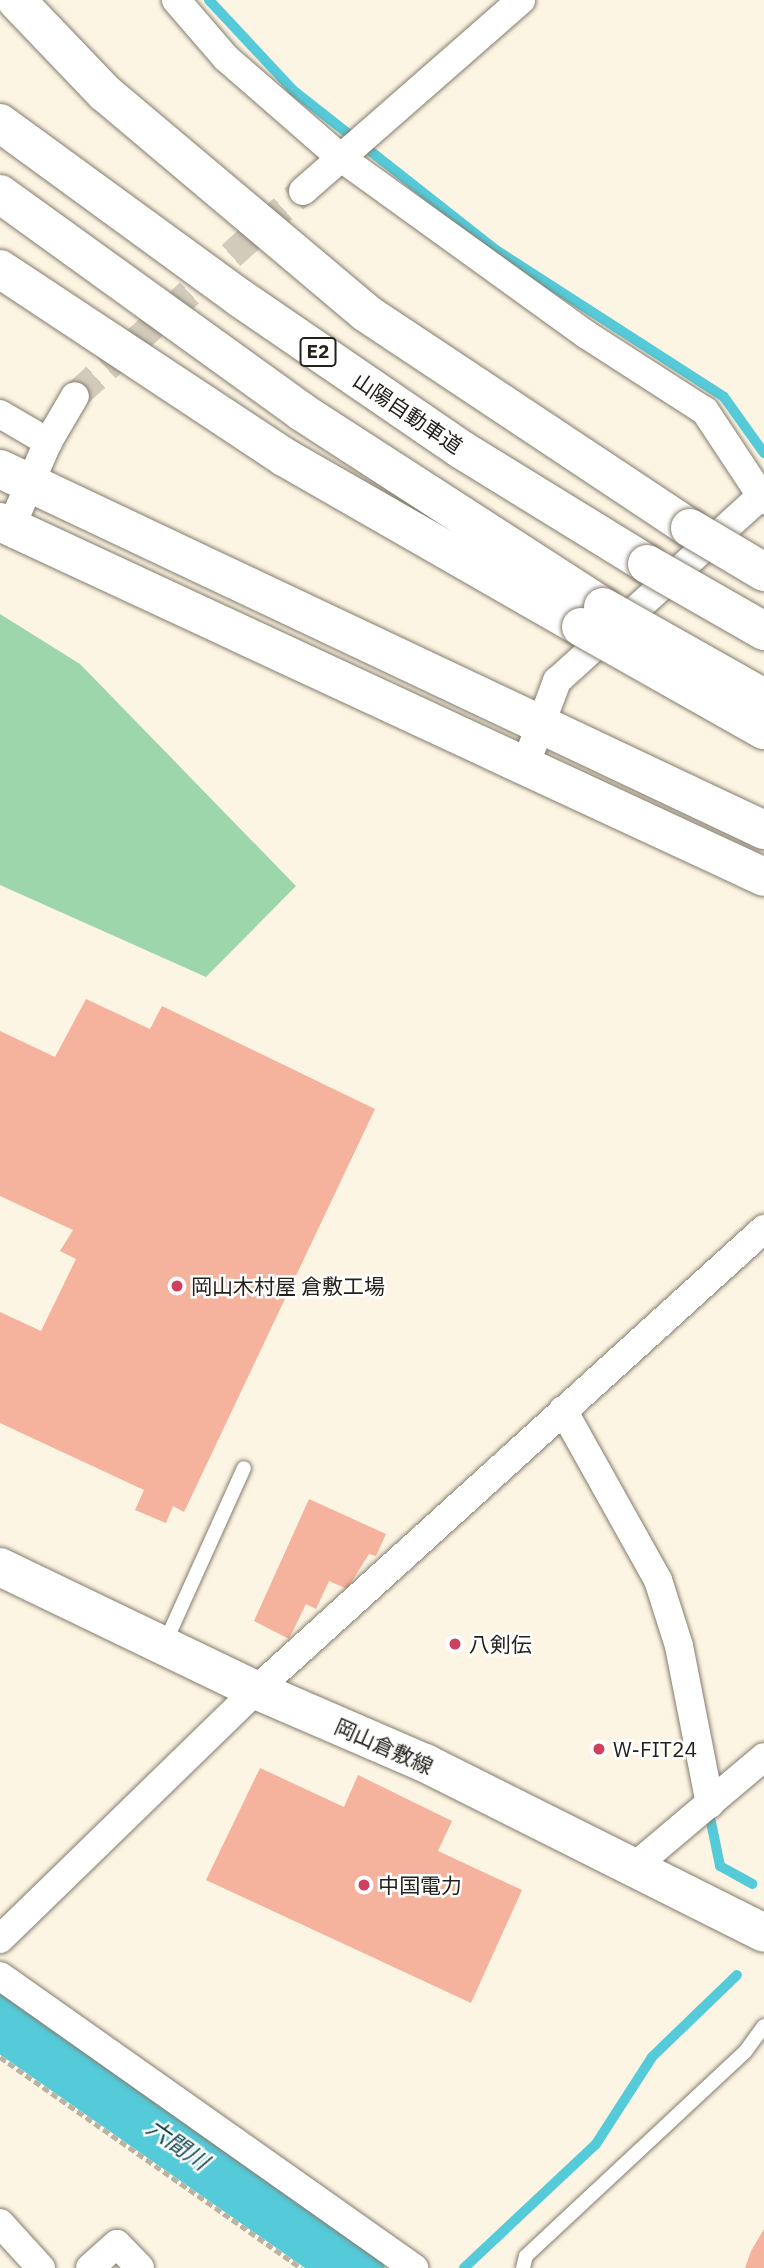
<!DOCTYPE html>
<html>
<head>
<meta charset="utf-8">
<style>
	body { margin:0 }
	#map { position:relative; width:764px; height:2268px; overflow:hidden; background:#fdf5e3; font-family:"IBM Plex Sans","Noto Sans JP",sans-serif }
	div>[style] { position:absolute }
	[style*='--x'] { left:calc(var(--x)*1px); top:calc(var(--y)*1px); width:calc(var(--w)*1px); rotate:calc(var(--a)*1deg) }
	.green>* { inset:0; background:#9cd6aa }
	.stream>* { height:10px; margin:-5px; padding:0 5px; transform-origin:5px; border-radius:5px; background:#55cad9 }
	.river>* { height:58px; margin:-29px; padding:0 29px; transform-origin:29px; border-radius:29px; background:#55cad9 }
	.building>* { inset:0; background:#f5b29c }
	.street-tunnel>* { height:28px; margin-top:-14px; transform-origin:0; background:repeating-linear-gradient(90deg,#d2cbbb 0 28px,transparent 0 42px) }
	.path>* { height:4.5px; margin-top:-2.25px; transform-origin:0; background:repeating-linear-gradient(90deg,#b9b3a4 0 7px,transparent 0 10.5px) }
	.roads { filter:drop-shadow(0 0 2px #837c6d) drop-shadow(0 0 2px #837c6d) }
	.lane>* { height:14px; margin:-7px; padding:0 7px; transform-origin:7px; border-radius:7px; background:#fff }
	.street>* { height:28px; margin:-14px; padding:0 14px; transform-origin:14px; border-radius:14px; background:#fff }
	.secondary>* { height:38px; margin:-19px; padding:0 19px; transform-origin:19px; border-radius:19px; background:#fff }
	.highway>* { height:38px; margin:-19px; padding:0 19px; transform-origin:19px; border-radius:19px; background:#fff }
	.bridges { filter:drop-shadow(0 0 2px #837c6d) drop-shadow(0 0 2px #837c6d) }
	.highway-bridge>* { height:38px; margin:-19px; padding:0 19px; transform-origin:19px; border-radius:19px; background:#fff }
	.dots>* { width:19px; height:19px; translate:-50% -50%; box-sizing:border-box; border:4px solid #fff; border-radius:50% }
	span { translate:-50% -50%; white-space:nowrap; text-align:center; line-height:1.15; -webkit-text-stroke:5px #fff; paint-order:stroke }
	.shield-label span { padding:2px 5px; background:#fff; border:2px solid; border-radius:5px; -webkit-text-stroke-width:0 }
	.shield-label { font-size:19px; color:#24211b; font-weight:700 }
	.street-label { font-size:21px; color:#24211b }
	.poi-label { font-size:21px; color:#24211b }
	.left { translate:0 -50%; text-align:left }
	.water-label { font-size:23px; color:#15494f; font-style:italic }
</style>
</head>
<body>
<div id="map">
	<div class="green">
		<i style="clip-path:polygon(0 614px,80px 664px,296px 886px,206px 977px,0 885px)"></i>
	</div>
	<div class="stream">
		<i style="--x:209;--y:0;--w:125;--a:47"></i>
		<i style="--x:294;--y:91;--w:257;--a:38.2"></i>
		<i style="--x:496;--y:250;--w:271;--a:32.8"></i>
		<i style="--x:724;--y:397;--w:69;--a:54.5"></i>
		<i style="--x:711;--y:1822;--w:45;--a:78.4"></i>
		<i style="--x:720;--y:1866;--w:37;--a:29"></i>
		<i style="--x:464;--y:2268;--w:181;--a:-43.2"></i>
		<i style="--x:596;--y:2144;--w:103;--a:-57.2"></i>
		<i style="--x:652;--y:2057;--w:118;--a:-44"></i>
	</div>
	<div class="river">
		<i style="--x:0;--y:2019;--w:434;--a:35"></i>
	</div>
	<div class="building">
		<i style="clip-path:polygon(86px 999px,150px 1029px,162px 1006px,375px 1109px,184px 1512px,173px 1506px,166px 1523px,135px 1510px,144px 1490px,0 1423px,0 1312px,41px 1331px,76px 1259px,60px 1251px,73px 1230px,0 1196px,0 1031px,55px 1057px)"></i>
		<i style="clip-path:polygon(309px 1499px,386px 1534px,376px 1556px,369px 1554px,347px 1589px,329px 1581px,316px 1609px,306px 1604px,289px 1639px,254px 1621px)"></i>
		<i style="clip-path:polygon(260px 1768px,344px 1807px,358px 1775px,452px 1821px,438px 1851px,522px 1890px,471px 2003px,206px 1880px)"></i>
		<i style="clip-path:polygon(764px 2229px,764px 2268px,745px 2268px,751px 2251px)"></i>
	</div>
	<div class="street-tunnel">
		<i style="--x:75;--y:396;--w:307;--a:-42"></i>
	</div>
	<div class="path">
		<i style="--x:0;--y:2057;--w:368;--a:35"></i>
	</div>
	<div class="roads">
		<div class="lane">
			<i style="--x:164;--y:1645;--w:194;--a:-65.7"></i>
			<i style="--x:523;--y:2268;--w:12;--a:-76"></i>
			<i style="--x:526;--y:2256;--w:299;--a:-43"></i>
			<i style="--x:745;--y:2052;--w:32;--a:-54"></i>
		</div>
		<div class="street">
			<i style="--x:176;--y:0;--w:77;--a:49.2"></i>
			<i style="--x:226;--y:58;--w:151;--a:41"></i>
			<i style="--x:340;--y:157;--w:304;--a:35.8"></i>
			<i style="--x:587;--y:335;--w:140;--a:32.8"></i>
			<i style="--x:705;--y:411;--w:107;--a:56.5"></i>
			<i style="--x:303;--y:191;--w:290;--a:-41.2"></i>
			<i style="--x:0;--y:414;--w:56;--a:30.3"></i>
			<i style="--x:48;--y:442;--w:93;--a:113.5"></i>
			<i style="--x:48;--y:442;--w:53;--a:-59.6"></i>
			<i style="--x:525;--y:766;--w:91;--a:-69.4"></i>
			<i style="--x:557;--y:681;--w:280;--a:-42.2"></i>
			<i style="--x:563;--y:1410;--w:195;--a:60.8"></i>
			<i style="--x:658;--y:1580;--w:69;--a:72.3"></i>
			<i style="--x:679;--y:1646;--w:161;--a:78.9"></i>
			<i style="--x:634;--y:1867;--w:170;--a:-40.2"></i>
			<i style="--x:0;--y:1939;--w:357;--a:-44.2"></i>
			<i style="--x:256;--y:1690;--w:686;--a:-42.22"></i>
			<i style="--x:0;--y:1976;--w:507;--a:35.2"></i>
			<i style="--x:0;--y:2223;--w:61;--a:47.7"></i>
			<i style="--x:90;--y:2268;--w:36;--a:-42"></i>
			<i style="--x:117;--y:2244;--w:33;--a:46"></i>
		</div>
		<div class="secondary">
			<i style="--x:0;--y:469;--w:845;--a:25.29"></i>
			<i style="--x:0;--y:522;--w:842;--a:24.92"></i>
			<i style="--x:0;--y:1567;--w:284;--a:25.7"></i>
			<i style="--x:256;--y:1690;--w:184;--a:23.4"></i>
			<i style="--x:425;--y:1763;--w:379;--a:26.6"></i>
		</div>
		<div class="highway">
			<i style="--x:16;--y:0;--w:129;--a:46.3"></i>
			<i style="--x:105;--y:93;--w:341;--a:40.1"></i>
			<i style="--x:366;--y:313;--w:389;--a:33.6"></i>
			<i style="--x:0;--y:123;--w:297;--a:36.1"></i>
			<i style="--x:240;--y:298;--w:269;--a:34.4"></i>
			<i style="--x:462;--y:450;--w:217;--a:31.6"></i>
			<i style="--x:0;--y:194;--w:372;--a:35.8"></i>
			<i style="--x:302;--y:412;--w:359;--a:32.9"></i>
			<i style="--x:0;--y:269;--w:341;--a:33.5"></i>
			<i style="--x:284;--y:457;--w:342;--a:29.8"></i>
		</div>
	</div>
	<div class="bridges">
		<div class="highway-bridge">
			<i style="--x:690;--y:528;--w:86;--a:30.7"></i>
			<i style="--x:647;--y:564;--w:135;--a:29.8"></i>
			<i style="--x:603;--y:607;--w:185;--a:29.5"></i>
			<i style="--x:581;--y:627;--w:210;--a:29.4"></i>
		</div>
	</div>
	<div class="dots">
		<i style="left:177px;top:1286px;background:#cf3f5e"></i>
		<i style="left:455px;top:1644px;background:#cf3f5e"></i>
		<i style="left:599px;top:1749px;background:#cf3f5e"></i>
		<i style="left:364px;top:1885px;background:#cf3f5e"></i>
	</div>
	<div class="shield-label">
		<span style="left:318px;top:352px">E2</span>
	</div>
	<div class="street-label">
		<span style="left:408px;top:413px;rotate:34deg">山陽自動車道</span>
		<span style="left:384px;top:1746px;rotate:24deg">岡山倉敷線</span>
	</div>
	<div class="poi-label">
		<span class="left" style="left:191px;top:1286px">岡山木村屋 倉敷工場</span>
		<span class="left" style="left:469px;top:1644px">八剣伝</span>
		<span class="left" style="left:613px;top:1749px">W-FIT24</span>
		<span class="left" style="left:378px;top:1885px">中国電力</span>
	</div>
	<div class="water-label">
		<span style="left:178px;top:2144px;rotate:35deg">六間川</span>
	</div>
</div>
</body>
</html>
